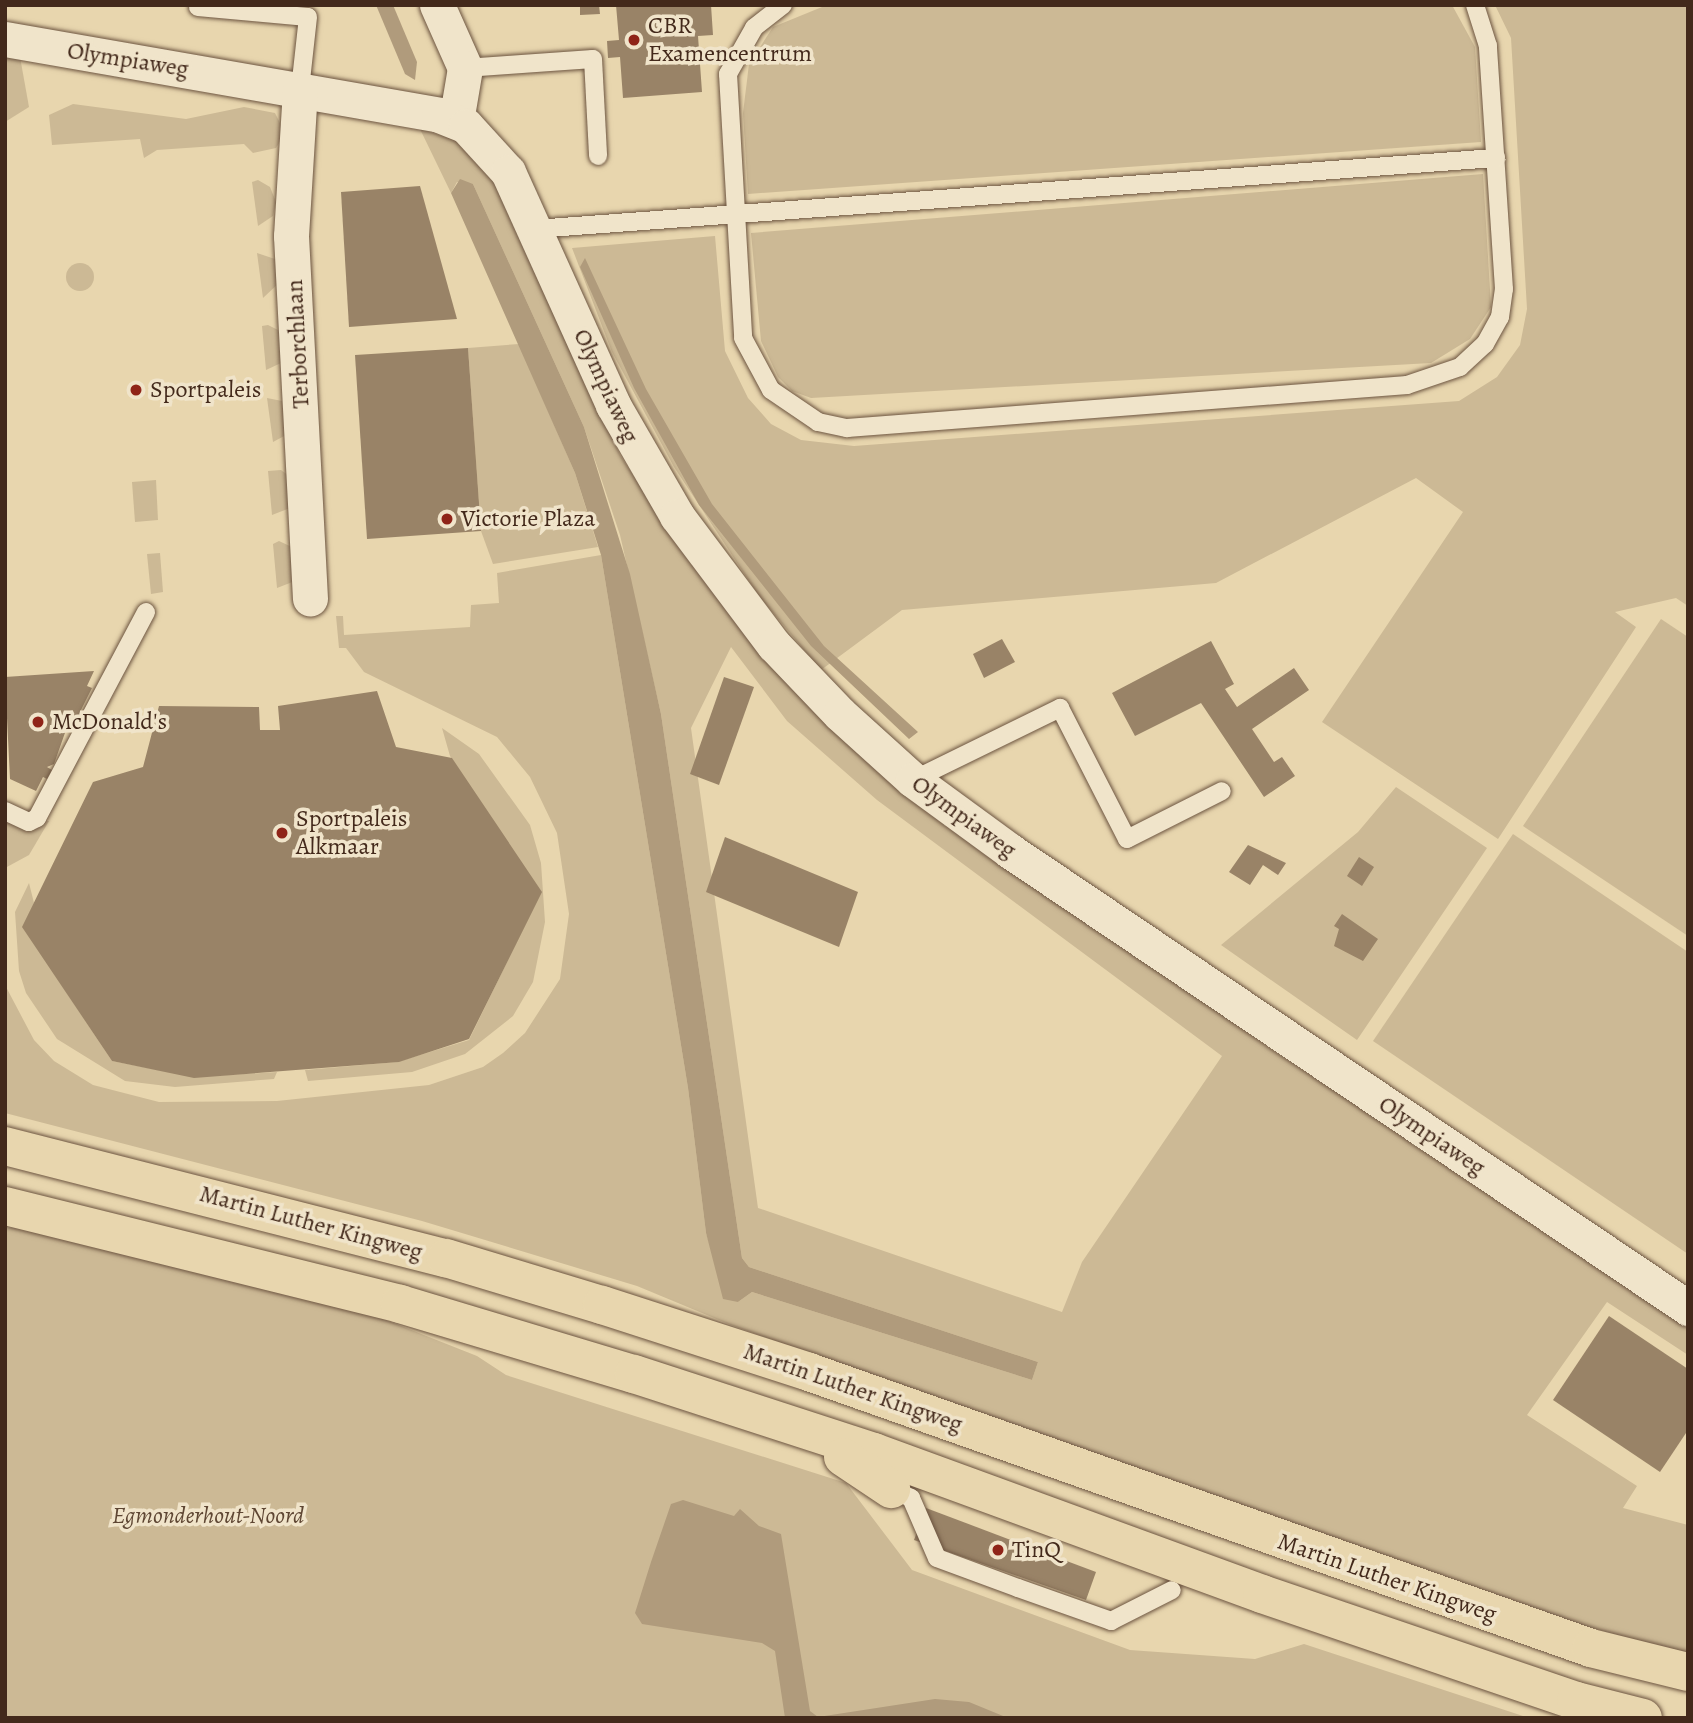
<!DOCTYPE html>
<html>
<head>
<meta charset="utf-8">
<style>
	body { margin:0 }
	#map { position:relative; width:1693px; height:1723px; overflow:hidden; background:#e8d6ae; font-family:Alegreya,serif }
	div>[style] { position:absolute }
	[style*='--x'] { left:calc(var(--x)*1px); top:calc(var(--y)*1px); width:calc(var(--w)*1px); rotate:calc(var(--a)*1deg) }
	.green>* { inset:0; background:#ccb995 }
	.round { border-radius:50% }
	.water>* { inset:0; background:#b09b7c }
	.building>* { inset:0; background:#998367 }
	.roads { filter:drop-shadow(0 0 2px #6c5440) drop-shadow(0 0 2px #6c5440) }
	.lane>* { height:18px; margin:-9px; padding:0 9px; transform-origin:9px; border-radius:9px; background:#f0e4ca }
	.street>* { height:35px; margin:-17.5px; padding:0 17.5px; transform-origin:17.5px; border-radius:17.5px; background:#f0e4ca }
	.highway>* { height:38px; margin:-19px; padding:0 19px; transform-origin:19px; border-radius:19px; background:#e8d6ae }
	.dots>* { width:19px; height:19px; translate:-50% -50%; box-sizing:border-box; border:4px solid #f0e4ca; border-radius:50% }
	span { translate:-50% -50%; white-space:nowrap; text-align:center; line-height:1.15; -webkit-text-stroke:7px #f0e4ca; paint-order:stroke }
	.poi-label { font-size:24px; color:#43291b }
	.left { translate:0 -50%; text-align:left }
	.street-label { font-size:24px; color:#43291b }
	.park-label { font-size:24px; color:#5e4633; font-style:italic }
	.frame { position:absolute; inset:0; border:7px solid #43291b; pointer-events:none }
</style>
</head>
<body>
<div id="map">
	<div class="green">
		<i style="clip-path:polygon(1452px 5px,1475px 47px,1481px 142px,748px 194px,743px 113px,749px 64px,773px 27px,822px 7px)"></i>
		<i style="clip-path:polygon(1495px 5px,1688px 5px,1688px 606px,1676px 598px,1615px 612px,1636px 627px,1498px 839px,1322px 722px,1463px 512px,1416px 478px,1216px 583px,902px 610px,821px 670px,759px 596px,674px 467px,612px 352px,572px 248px,715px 236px,725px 351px,748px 398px,771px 424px,801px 440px,854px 446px,1459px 401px,1497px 377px,1520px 345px,1527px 309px,1511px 38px)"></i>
		<i style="clip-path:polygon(5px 57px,20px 57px,29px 107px,5px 122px)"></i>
		<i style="clip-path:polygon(73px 104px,186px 119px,244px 107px,275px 113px,285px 133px,276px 148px,253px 153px,244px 144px,157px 150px,144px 158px,140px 139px,52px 145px,49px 115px)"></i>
		<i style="clip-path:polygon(evenodd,420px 129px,459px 141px,495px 181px,620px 455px,675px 540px,775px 667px,862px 757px,1272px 1050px,1688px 1323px,1688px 1355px,1607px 1302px,1527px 1415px,1637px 1486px,1623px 1508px,1688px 1525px,1688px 1655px,1529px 1610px,731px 1325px,637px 1286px,422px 1221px,5px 1113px,5px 985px,34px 1040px,54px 1061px,93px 1085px,159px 1102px,277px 1101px,429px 1085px,483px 1067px,503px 1053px,525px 1033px,560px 979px,569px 914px,557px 833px,530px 777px,497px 737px,364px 672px,346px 648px,339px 648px,336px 616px,343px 616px,344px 635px,470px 627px,471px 605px,499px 603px,497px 573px,601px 555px,688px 1088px,706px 1233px,719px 1273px,738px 1302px,752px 1292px,1032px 1380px,1038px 1362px,749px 1267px,742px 1258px,661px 714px,620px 535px,584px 427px,473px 184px,457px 182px,451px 193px,420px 129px,731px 647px,787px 721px,877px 800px,1222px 1056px,1082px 1262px,1062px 1312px,758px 1208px,691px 728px,731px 647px)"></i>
		<i style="clip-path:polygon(1483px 174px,1491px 307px,1470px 339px,1431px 363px,811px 398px,792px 391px,778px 377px,761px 341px,751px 233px)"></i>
		<i style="clip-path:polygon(258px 180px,270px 187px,276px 202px,273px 216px,258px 226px,252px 182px)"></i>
		<i style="clip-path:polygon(257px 253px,275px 259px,280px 282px,263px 298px)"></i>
		<i class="round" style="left:66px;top:263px;width:28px;height:28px"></i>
		<i style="clip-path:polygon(268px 325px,280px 331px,281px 363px,266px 370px,262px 326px)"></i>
		<i style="clip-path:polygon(519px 344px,575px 473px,598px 547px,493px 564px,481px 531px,468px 348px)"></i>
		<i style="clip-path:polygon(267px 398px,282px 401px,286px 435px,273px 442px)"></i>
		<i style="clip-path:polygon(281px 470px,289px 476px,290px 508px,272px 515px,268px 471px)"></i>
		<i style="clip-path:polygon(156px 480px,158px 520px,135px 522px,132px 482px)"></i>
		<i style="clip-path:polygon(279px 541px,294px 548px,295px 581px,277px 588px,273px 544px)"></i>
		<i style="clip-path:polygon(160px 553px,163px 592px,151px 594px,147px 554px)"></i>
		<i style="clip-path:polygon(1661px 619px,1688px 637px,1688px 936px,1523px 826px)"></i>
		<i style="clip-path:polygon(442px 728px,479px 754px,530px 825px,541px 863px,545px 922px,533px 982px,513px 1016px,465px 1054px,412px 1072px,308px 1081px,305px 1070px,397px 1062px,469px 1040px,541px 892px,450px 756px)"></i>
		<i style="clip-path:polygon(1396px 787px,1487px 848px,1357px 1040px,1221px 945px,1358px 832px)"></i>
		<i style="clip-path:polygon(5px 820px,49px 821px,29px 855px,5px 868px)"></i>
		<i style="clip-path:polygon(1513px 834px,1688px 952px,1688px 1254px,1373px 1041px)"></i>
		<i style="clip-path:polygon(29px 883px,34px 903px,23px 927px,112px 1061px,194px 1077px,277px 1072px,274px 1079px,175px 1087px,125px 1081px,57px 1039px,26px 993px,19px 971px,15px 912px)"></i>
		<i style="clip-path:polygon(18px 1226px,381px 1318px,477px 1356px,506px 1375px,846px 1483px,912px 1570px,1130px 1650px,1255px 1659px,1304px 1644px,1529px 1718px,5px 1718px,5px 1229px)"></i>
	</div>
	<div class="water">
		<i style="clip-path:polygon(376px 5px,393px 5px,417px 62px,415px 80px,405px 74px)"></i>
		<i style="clip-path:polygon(460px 179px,473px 184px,584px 427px,630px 574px,661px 714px,742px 1258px,749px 1267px,1038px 1362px,1032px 1380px,752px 1292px,738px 1302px,723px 1299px,706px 1233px,688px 1088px,601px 555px,575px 473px,451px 193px)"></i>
		<i style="clip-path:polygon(585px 258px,646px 389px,712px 504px,824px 646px,918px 732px,909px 739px,811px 646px,699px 505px,634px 388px,580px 267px)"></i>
		<i style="clip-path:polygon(683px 1500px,734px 1516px,740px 1509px,759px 1526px,781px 1534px,810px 1711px,818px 1717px,935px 1699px,969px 1702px,1008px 1718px,785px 1718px,775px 1651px,762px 1643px,642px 1624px,635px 1613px,651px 1562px,671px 1504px)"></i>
	</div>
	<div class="building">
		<i style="clip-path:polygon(580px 5px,599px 5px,600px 14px,580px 15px)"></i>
		<i style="clip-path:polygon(616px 5px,711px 5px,713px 35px,698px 36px,702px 92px,623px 98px,620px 57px,608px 58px,607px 41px,619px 40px)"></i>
		<i style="clip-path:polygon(420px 186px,457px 319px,349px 327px,341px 192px)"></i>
		<i style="clip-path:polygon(468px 348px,481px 531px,367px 539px,355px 355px)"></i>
		<i style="clip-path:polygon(1002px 639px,1015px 662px,984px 678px,973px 654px)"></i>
		<i style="clip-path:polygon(1211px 641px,1234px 684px,1225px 689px,1237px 707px,1294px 668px,1309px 690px,1252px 729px,1274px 762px,1282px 757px,1295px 776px,1264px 797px,1201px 703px,1135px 736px,1112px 693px)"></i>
		<i style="clip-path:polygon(94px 671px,87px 686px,92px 688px,70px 732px,66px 730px,54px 764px,47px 767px,52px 770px,47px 779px,43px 777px,36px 791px,10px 779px,5px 677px)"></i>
		<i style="clip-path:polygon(724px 677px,754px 687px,719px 785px,690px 774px)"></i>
		<i style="clip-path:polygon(377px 691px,396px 747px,452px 758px,542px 892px,469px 1039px,399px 1062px,194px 1078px,112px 1061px,22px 927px,93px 782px,143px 767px,159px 706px,259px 707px,260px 730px,280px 730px,278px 706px)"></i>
		<i style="clip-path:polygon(725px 837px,858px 892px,839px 947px,706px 892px)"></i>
		<i style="clip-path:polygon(1248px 845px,1286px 863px,1278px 875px,1263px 865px,1250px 885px,1229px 872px)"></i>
		<i style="clip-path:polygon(1359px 857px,1374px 867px,1362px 886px,1347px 876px)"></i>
		<i style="clip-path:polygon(1342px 914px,1378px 939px,1363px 961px,1334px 946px,1339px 929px,1334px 926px)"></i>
		<i style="clip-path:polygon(1609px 1316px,1688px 1369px,1688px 1430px,1660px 1472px,1553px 1400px)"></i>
		<i style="clip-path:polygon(926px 1508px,1096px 1572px,1086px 1600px,914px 1540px)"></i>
	</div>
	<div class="roads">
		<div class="lane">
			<i style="--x:783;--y:5;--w:37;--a:142"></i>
			<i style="--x:754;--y:28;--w:53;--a:119.5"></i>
			<i style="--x:728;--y:74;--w:264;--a:86.7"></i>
			<i style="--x:743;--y:338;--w:59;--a:61.7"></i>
			<i style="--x:771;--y:390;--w:57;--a:34.2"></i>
			<i style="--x:818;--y:422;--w:30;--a:12"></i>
			<i style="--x:847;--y:428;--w:562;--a:-4.39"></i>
			<i style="--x:1407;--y:385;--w:56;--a:-18.8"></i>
			<i style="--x:1460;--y:367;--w:34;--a:-43"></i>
			<i style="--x:1485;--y:344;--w:31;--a:-61"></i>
			<i style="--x:1500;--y:317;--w:28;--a:-82"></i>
			<i style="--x:1504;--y:289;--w:244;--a:-93.8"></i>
			<i style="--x:1488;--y:46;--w:43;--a:-107.6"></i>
			<i style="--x:198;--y:7;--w:110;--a:5.2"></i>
			<i style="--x:308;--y:17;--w:72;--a:96.3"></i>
			<i style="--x:465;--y:68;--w:128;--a:-4"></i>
			<i style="--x:593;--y:59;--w:97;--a:87"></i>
			<i style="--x:535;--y:229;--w:964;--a:-4.23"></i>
			<i style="--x:913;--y:780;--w:164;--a:-26.1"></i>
			<i style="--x:1060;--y:708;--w:147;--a:62.9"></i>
			<i style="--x:1127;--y:839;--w:106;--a:-26.8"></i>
			<i style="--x:5;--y:811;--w:26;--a:25"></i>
			<i style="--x:29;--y:822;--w:9;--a:-27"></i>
			<i style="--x:37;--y:818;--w:233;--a:-62.1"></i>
			<i style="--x:891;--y:1489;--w:22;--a:24"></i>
			<i style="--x:911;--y:1498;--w:65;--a:66.6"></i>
			<i style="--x:937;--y:1558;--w:86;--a:20.3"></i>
			<i style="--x:1018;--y:1588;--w:99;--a:19.5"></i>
			<i style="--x:1111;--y:1621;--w:68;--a:-26.9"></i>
		</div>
		<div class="street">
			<i style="--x:437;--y:5;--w:69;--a:66"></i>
			<i style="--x:465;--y:68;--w:54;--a:99.6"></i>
			<i style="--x:5;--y:39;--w:441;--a:9.9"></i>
			<i style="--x:439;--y:115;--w:29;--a:22"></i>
			<i style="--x:466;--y:126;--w:62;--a:47.6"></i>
			<i style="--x:508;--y:172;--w:256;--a:65.7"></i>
			<i style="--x:613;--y:405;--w:128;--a:60"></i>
			<i style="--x:677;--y:516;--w:161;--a:53.1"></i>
			<i style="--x:774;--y:645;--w:95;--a:46.3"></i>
			<i style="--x:840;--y:714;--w:98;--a:42.1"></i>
			<i style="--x:913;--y:780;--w:120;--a:36.2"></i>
			<i style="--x:1010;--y:851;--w:818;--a:33.98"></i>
			<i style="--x:300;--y:89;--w:147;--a:93.5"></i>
			<i style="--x:291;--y:236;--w:363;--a:87"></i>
		</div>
		<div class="highway">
			<i style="--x:5;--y:1146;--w:455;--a:14.3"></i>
			<i style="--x:446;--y:1258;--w:163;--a:16.8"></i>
			<i style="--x:602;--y:1305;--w:218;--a:17.9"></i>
			<i style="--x:809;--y:1372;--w:829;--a:19.44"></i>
			<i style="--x:1591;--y:1648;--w:100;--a:13.9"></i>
			<i style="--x:5;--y:1206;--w:407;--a:13.9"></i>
			<i style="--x:400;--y:1304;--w:244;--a:16.7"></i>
			<i style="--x:634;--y:1374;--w:252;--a:18"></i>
			<i style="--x:874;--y:1452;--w:413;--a:20.1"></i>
			<i style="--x:1262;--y:1594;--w:332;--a:18.8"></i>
			<i style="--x:1576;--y:1701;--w:69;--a:14.2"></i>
			<i style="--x:843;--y:1457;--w:58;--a:33.7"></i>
		</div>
	</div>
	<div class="dots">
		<i style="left:634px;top:40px;background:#8f2418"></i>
		<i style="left:136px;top:390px;background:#8f2418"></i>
		<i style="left:447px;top:519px;background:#8f2418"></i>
		<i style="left:38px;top:722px;background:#8f2418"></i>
		<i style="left:282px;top:833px;background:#8f2418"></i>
		<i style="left:998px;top:1550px;background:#8f2418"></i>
	</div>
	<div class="poi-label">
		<span class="left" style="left:648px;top:40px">CBR<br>Examencentrum</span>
		<span class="left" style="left:150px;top:390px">Sportpaleis</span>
		<span class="left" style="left:461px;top:519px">Victorie Plaza</span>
		<span class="left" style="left:52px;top:722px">McDonald's</span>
		<span class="left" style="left:296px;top:833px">Sportpaleis<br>Alkmaar</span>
		<span class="left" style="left:1012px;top:1550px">TinQ</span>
	</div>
	<div class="street-label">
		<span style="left:128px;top:60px;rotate:9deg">Olympiaweg</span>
		<span style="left:298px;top:344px;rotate:-93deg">Terborchlaan</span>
		<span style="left:606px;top:386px;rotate:65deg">Olympiaweg</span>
		<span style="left:964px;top:817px;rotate:36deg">Olympiaweg</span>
		<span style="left:1432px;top:1136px;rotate:34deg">Olympiaweg</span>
		<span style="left:311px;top:1223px;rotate:15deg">Martin Luther Kingweg</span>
		<span style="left:853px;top:1388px;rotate:19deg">Martin Luther Kingweg</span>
		<span style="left:1387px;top:1578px;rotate:19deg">Martin Luther Kingweg</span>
	</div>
	<div class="park-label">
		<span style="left:208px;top:1516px">Egmonderhout-Noord</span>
	</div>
	<div class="frame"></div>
</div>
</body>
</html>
